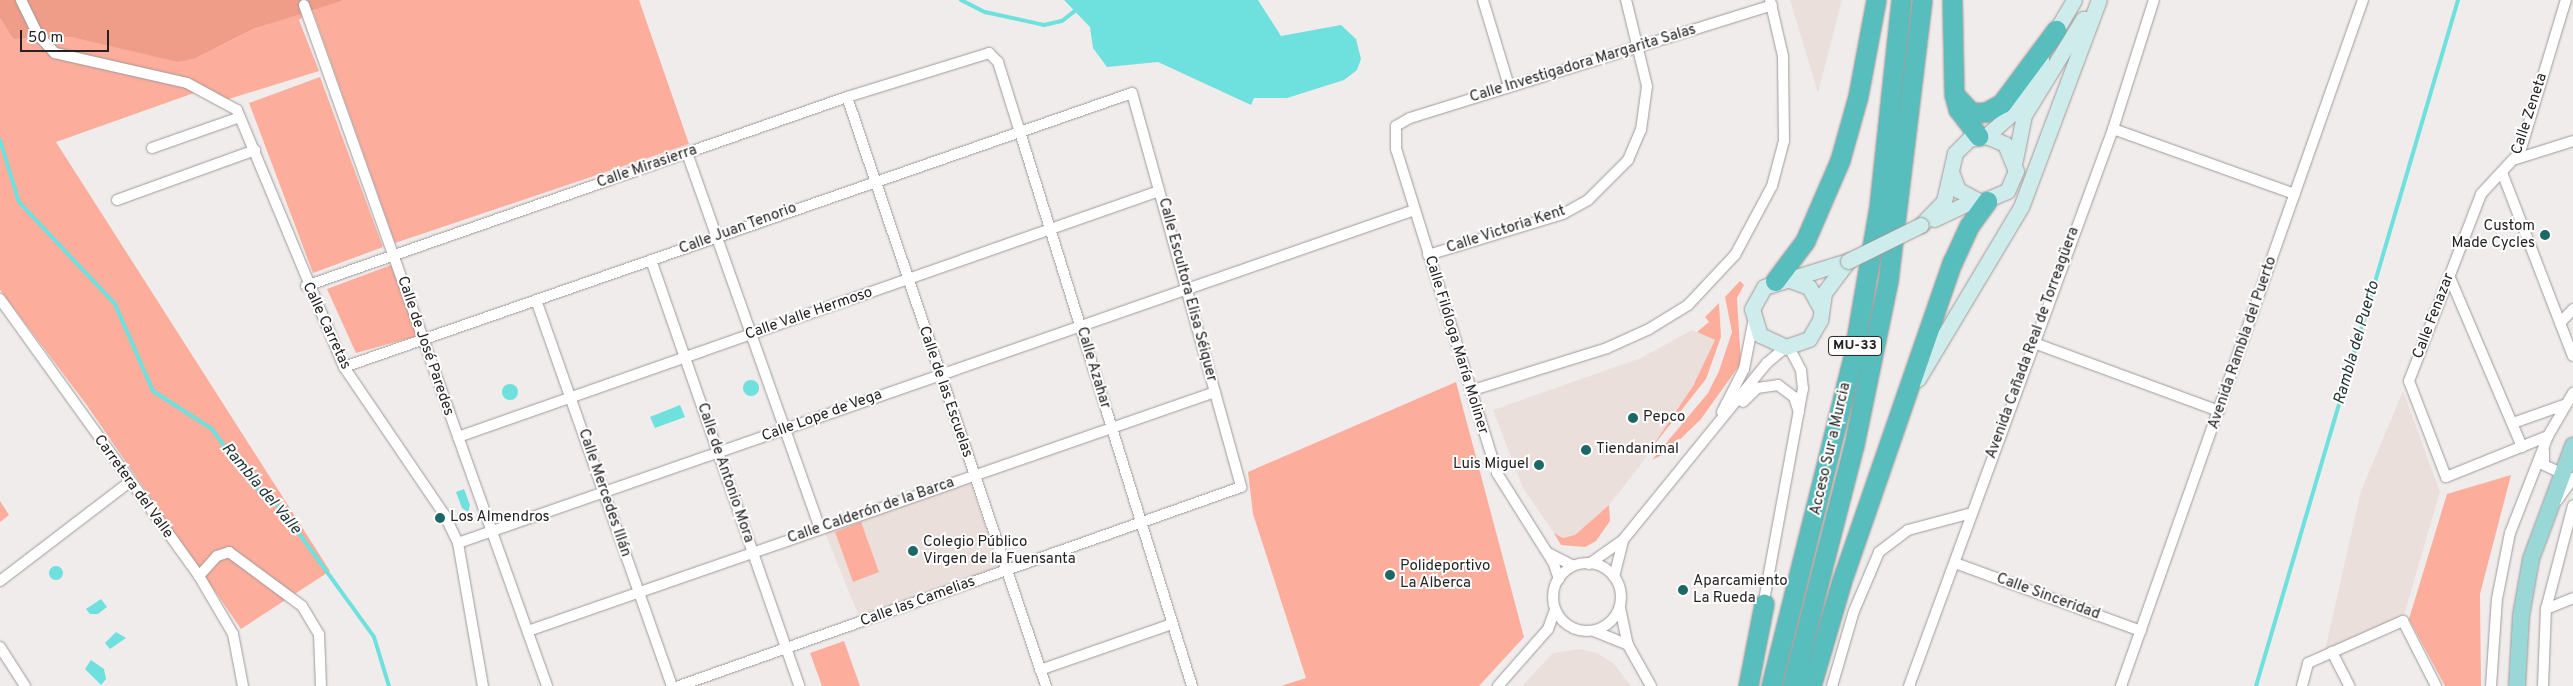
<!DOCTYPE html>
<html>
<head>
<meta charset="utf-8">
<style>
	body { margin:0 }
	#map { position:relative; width:2573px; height:686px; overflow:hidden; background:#f0eceb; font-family:Overpass,sans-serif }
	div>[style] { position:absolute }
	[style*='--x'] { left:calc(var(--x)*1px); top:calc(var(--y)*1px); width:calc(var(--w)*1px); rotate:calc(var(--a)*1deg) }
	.built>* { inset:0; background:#ebdfdc }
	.green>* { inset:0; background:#fdad9c }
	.forest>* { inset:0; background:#ef9c89 }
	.water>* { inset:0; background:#6ee0de }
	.round { border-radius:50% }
	.stream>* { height:4px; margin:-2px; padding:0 2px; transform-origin:2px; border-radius:2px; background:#6ee0de }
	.roads { filter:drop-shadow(0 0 1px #9e9a99) drop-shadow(0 0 1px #9e9a99) }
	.street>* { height:10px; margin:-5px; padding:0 5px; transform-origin:5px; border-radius:5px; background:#fff }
	.street>.ring { margin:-5px; padding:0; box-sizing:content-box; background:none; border:10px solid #fff; border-radius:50% }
	.secondary>* { height:15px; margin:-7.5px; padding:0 7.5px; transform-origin:7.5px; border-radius:7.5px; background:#cdeceb }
	.primary>* { height:16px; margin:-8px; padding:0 8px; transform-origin:8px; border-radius:8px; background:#9ad8d7 }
	.highway>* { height:19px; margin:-9.5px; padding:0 9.5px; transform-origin:9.5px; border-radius:9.5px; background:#57bebd }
	.bridges { filter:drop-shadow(0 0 1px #9e9a99) drop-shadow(0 0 1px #9e9a99) }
	.secondary-bridge>* { height:15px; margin:-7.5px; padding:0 7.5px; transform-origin:7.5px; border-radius:7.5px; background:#cdeceb }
	.dots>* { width:14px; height:14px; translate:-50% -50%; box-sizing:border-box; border:2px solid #fff; border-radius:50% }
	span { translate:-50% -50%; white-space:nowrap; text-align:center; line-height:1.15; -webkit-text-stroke:4px #fff; paint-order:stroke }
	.shield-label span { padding:1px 4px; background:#fff; border:1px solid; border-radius:4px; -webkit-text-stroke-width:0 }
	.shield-label { font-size:14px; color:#242222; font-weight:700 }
	.street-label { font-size:15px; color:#242222 }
	.poi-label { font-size:15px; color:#242222 }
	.right { translate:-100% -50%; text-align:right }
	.left { translate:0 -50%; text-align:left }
	.water-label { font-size:16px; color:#1c3130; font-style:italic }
	.scale { position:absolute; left:20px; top:30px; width:89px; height:22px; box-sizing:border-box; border:2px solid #242222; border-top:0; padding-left:6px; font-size:15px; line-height:18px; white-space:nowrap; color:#242222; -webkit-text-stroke:4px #fff; paint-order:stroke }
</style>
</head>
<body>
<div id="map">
	<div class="built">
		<i style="clip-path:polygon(1790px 0,1842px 0,1818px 93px)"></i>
		<i style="clip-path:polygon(1692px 330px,1715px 340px,1693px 386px,1639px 467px,1609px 505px,1575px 535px,1563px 538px,1554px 533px,1523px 488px,1493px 410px,1641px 358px)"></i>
		<i style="clip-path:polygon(2403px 391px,2440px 492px,2404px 615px,2325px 650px,2361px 491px)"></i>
		<i style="clip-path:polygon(970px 483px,1001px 569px,860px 619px,825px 533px)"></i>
		<i style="clip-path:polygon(1580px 649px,1597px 653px,1614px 664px,1631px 686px,1522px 686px,1553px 653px)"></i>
	</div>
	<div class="green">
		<i style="clip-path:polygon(344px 0,639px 0,689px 144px,395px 243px,312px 9px,299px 20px,319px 71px,216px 103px,194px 93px,56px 142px,330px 571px,241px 629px,86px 404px,0 290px,0 18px,13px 39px,72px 37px,196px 58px,253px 29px,312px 9px)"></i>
		<i style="clip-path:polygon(320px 77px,383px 247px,313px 273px,249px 103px)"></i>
		<i style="clip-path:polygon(391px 265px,417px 336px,356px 353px,327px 289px)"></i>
		<i style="clip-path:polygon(1740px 281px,1744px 285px,1737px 298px,1741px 363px,1701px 419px,1666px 453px,1652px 460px,1708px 393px,1719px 371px,1732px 332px,1725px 297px)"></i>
		<i style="clip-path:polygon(1719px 303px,1721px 337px,1706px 379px,1650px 450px,1693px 386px,1715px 340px,1697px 332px,1709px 322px,1705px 317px)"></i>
		<i style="clip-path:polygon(1456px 382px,1524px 637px,1479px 686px,1281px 686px,1306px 678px,1253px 514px,1248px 472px)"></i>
		<i style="clip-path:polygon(2511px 475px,2480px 594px,2481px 686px,2445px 686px,2409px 619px,2447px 494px)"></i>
		<i style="clip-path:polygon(0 501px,9px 515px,0 522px)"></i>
		<i style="clip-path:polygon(1609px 505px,1610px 521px,1596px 541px,1585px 547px,1561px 545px,1554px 533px,1563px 538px,1575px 535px)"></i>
		<i style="clip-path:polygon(861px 522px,879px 572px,853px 582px,835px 532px)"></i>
		<i style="clip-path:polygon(844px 641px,860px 686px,822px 686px,810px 653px)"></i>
	</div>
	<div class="forest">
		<i style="clip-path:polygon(0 0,344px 0,253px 29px,196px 58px,178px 62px,72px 37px,13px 39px,0 18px)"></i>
	</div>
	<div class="water">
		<i style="clip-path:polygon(1064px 0,1258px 0,1281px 36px,1341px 25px,1356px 39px,1361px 59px,1357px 70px,1344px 80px,1287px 98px,1254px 98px,1251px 105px,1158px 62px,1107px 67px,1093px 48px,1090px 27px)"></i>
		<i class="round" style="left:743px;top:380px;width:16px;height:16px"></i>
		<i class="round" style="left:502px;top:384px;width:16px;height:16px"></i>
		<i style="clip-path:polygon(680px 405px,685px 417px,655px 428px,650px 417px)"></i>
		<i style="clip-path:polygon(464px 489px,470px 505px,468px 512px,462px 508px,456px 492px)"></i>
		<i class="round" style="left:49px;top:566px;width:14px;height:14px"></i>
		<i style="clip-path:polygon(101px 599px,107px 607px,98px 614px,90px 614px,86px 609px)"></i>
		<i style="clip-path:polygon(116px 632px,126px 638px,110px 649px,105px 643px)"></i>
		<i style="clip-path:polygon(91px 660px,104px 669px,106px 679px,101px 685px,85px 669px)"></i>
	</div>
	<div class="stream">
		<i style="--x:961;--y:0;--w:27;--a:27"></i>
		<i style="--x:985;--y:12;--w:60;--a:12.4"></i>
		<i style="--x:1044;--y:25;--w:18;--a:-13"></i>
		<i style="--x:1062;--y:21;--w:16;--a:-38"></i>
		<i style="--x:0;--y:140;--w:65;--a:73"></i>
		<i style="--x:19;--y:202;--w:140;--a:46.7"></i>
		<i style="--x:115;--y:304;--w:95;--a:66.4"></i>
		<i style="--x:153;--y:391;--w:70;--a:32.8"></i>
		<i style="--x:212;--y:429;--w:67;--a:54.2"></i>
		<i style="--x:251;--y:483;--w:38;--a:40"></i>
		<i style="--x:280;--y:507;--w:160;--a:54.1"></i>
		<i style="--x:374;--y:637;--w:51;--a:73"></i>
		<i style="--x:2256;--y:686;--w:715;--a:-73.59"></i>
	</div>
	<div class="roads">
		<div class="street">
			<i style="--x:21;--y:0;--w:39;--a:64"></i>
			<i style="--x:38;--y:35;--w:25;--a:47"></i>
			<i style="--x:55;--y:53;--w:135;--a:12.8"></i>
			<i style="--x:187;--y:83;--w:57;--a:28.4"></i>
			<i style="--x:237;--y:110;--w:278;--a:67.4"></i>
			<i style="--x:344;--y:367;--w:178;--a:55.8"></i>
			<i style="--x:444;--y:514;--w:32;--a:64"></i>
			<i style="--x:458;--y:543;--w:145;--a:80.1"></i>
			<i style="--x:1483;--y:0;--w:90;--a:73.2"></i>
			<i style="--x:304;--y:5;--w:723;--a:70.36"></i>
			<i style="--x:847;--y:97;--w:622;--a:71.33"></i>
			<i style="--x:2113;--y:129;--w:193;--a:19.7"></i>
			<i style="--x:152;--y:148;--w:93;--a:-19.4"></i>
			<i style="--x:687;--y:153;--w:399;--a:70.5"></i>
			<i style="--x:2516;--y:159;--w:60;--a:-17.5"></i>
			<i style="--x:2503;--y:175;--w:194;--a:68.9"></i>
			<i style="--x:117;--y:200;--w:147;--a:-19.9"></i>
			<i style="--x:1428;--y:255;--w:141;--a:-16.9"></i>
			<i style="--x:1563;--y:214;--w:29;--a:-29"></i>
			<i style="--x:1588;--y:200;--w:57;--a:-45"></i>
			<i style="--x:1628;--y:160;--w:33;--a:-67"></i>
			<i style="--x:1641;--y:130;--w:44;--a:-82.2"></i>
			<i style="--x:1647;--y:86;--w:89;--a:-103.7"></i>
			<i style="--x:651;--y:260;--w:451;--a:70.8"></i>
			<i style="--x:2450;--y:278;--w:184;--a:66.9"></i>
			<i style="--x:306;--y:286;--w:573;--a:-19.26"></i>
			<i style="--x:847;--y:97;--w:149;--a:-17.2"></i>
			<i style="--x:989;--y:53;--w:13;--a:45"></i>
			<i style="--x:998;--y:62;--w:73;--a:72.6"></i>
			<i style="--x:1020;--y:132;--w:580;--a:72.75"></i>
			<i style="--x:0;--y:299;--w:341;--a:54.3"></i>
			<i style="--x:199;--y:576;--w:67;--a:59.6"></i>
			<i style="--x:233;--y:634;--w:53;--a:79.1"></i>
			<i style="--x:536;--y:300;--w:409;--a:70.6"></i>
			<i style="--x:2560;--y:323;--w:19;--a:-47"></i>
			<i style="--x:2034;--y:343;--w:197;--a:20.2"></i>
			<i style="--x:344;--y:367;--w:834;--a:-19.17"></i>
			<i style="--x:1132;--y:93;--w:409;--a:74.5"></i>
			<i style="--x:1241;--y:487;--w:596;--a:160.5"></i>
			<i style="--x:1470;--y:391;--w:144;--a:-17.4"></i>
			<i style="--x:1607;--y:348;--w:46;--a:-24.3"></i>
			<i style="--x:1649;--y:329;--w:46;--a:-31.6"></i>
			<i style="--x:1688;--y:305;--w:69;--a:-46.8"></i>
			<i style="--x:1735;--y:255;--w:78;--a:-61.8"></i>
			<i style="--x:1772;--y:186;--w:47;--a:-75.1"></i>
			<i style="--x:1784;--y:141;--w:85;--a:-90.7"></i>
			<i style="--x:1783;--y:56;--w:57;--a:-103.1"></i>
			<i style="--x:1743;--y:402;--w:20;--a:-45"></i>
			<i style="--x:1757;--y:388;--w:21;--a:-8"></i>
			<i style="--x:1778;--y:385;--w:20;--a:37"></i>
			<i style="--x:1794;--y:397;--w:16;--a:72"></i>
			<i style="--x:1722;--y:412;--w:48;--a:-62.9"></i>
			<i style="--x:1744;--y:369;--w:47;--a:-78.9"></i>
			<i style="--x:2513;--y:423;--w:54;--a:-19.4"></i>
			<i style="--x:2548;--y:436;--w:110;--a:158.1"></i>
			<i style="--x:2446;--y:477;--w:103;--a:-111.1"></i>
			<i style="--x:2409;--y:381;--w:200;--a:-68.9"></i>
			<i style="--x:2481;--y:194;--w:57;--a:-47.1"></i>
			<i style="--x:2520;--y:152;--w:159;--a:-73.2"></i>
			<i style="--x:458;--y:437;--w:743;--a:-19.34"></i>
			<i style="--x:2544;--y:451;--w:14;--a:90"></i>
			<i style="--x:2544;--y:465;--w:26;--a:25"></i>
			<i style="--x:2557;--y:501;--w:28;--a:-55"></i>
			<i style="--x:458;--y:543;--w:1012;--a:-19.2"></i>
			<i style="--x:1548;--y:553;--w:28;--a:27"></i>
			<i class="ring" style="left:1553px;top:563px;width:58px;height:58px"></i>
			<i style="--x:1955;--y:563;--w:198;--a:20.1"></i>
			<i style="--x:1589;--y:564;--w:42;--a:-35.2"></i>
			<i style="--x:1623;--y:540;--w:228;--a:-50.9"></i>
			<i style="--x:1767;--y:363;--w:25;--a:-40"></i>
			<i style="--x:199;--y:576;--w:27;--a:-48"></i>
			<i style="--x:217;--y:556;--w:13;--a:-18"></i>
			<i style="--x:229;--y:552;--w:91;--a:36.5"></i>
			<i style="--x:302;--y:606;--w:33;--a:59"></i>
			<i style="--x:319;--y:634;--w:52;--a:87.8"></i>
			<i style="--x:1614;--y:577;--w:37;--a:-76"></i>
			<i style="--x:1559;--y:579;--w:18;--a:-109"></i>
			<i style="--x:1553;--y:562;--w:105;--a:-122.2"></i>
			<i style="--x:1497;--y:473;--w:339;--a:-107.3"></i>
			<i style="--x:1396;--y:149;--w:23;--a:-90"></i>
			<i style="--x:1396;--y:126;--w:16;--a:-30"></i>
			<i style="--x:1410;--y:118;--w:379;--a:-17.3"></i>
			<i style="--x:0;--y:581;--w:161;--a:-37.4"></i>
			<i style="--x:1763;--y:606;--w:221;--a:-79.6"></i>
			<i style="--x:1803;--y:389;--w:19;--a:-96"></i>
			<i style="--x:1801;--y:370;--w:26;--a:-118"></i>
			<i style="--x:1620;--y:608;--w:38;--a:78"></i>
			<i style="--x:1628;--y:645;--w:47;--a:60.7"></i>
			<i style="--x:2546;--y:609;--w:29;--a:-22"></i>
			<i style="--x:528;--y:631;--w:727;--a:-19.18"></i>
			<i style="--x:1594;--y:631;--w:37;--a:22"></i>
			<i style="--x:0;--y:647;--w:46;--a:57.3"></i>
			<i style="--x:2332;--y:652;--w:38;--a:63"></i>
			<i style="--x:1040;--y:670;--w:140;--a:-19.2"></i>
			<i style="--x:1498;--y:686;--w:76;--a:-48.7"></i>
			<i style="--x:1548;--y:629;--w:20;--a:-70"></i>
			<i style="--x:1832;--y:686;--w:78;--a:-73.7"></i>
			<i style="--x:1854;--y:611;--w:64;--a:-67"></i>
			<i style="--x:1879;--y:552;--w:36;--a:-37"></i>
			<i style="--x:1908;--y:530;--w:66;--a:-14.9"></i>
			<i style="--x:1909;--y:686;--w:593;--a:-69.88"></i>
			<i style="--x:2113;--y:129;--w:135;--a:-72.4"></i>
			<i style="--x:2121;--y:686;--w:727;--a:-70.57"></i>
			<i style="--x:2302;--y:686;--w:24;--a:-75"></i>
			<i style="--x:2308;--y:663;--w:104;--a:-23.9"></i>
			<i style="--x:2403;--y:621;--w:73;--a:63.1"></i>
			<i style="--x:2491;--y:686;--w:87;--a:-86.1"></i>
			<i style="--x:2497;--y:599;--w:67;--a:-78.9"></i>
			<i style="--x:2510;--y:533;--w:104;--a:-68.6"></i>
			<i style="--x:2548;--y:436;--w:50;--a:-59.8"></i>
			<i style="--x:2543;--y:686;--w:77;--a:-87.8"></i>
			<i style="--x:2546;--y:609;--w:107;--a:-75.4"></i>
		</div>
		<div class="secondary">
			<i style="--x:2051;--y:39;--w:45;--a:-59.5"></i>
			<i style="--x:1986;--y:136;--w:37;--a:-41"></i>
			<i style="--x:2014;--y:112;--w:59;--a:-62.6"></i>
			<i style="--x:2015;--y:160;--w:46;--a:-78.7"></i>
			<i style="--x:2024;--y:115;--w:113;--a:-58.4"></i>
			<i style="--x:1934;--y:219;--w:44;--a:-25.4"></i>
			<i style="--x:1921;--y:225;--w:33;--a:-46"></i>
			<i style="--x:1944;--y:201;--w:49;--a:-77.1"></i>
			<i style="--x:1955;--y:153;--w:20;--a:-45"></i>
			<i style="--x:1969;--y:139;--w:17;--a:-10"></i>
			<i style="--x:1986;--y:136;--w:21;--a:23"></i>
			<i style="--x:2005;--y:144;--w:29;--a:68"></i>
			<i style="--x:2016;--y:171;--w:22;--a:114"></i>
			<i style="--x:2007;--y:191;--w:28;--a:157"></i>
			<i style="--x:1981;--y:202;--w:26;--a:-152"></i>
			<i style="--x:1958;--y:190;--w:19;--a:-111"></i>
			<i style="--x:1848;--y:261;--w:40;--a:127"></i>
			<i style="--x:1824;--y:293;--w:27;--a:98"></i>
			<i style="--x:1820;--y:320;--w:22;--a:120"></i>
			<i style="--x:1809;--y:339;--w:24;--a:161"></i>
			<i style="--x:1786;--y:347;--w:29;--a:-155"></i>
			<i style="--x:1760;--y:335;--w:27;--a:-107"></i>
			<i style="--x:1752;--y:309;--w:25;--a:-61"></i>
			<i style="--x:1764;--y:287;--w:88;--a:-17.2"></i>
			<i style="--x:1787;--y:279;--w:23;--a:20"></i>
			<i style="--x:1809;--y:287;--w:25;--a:61"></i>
			<i style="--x:1918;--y:379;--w:200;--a:-59.1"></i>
			<i style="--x:2021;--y:207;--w:221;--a:-69.4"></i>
		</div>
		<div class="primary">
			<i style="--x:2517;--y:686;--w:70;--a:-86.7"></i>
			<i style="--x:2521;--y:616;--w:58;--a:-80"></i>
			<i style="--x:2531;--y:559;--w:121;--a:-69.6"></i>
		</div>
		<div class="highway">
			<i style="--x:1952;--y:0;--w:94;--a:88.8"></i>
			<i style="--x:1954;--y:94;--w:16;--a:75"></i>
			<i style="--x:1958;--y:109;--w:34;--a:53"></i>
			<i style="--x:1954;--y:94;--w:26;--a:47"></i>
			<i style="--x:1972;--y:113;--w:14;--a:-4"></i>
			<i style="--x:1986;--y:112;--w:18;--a:-29"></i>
			<i style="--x:2002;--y:103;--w:91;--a:-53.5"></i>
			<i style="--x:1775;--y:281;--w:50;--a:-53.1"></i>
			<i style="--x:1805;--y:241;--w:88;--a:-66.6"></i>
			<i style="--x:1840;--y:160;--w:66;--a:-74.3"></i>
			<i style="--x:1858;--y:96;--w:98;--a:-79.4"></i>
			<i style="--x:1748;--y:686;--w:84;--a:-79"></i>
			<i style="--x:1771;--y:686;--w:339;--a:-76"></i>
			<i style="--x:1853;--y:357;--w:153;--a:-80.2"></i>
			<i style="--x:1879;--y:206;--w:207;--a:-83.9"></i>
			<i style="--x:1792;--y:686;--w:249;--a:-75.6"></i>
			<i style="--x:1854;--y:445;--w:167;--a:-78.3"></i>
			<i style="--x:1888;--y:281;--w:283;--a:-83.1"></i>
			<i style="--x:1811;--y:686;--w:110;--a:-73.7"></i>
			<i style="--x:1842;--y:580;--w:336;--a:-70.9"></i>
			<i style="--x:1952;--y:263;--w:41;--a:-65.3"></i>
			<i style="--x:1969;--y:226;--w:31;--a:-54"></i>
		</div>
	</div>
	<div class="bridges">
		<div class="secondary-bridge">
			<i style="--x:1848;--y:261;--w:81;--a:-26.3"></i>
		</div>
	</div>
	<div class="dots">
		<i style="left:2545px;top:235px;background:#1b6867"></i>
		<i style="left:1633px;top:418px;background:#1b6867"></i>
		<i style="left:1586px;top:450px;background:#1b6867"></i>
		<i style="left:1539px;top:465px;background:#1b6867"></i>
		<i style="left:440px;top:518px;background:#1b6867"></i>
		<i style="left:913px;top:551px;background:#1b6867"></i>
		<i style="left:1390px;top:575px;background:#1b6867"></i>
		<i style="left:1683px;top:590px;background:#1b6867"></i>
	</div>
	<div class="shield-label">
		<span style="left:1855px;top:346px">MU-33</span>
	</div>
	<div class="street-label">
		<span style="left:1583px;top:64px;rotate:-17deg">Calle Investigadora Margarita Salas</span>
		<span style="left:2530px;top:114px;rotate:-72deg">Calle Zeneta</span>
		<span style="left:647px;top:167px;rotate:-19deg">Calle Mirasierra</span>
		<span style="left:738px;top:229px;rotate:-20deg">Calle Juan Tenorio</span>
		<span style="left:1506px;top:230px;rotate:-18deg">Calle Victoria Kent</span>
		<span style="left:1187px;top:290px;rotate:75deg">Calle Escultora Elisa Séiquer</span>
		<span style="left:809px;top:314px;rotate:-19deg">Calle Valle Hermoso</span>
		<span style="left:2434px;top:316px;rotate:-69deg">Calle Fenazar</span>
		<span style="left:326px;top:326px;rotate:65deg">Calle Carretas</span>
		<span style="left:2033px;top:343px;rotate:-70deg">Avenida Cañada Real de Torreagüera</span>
		<span style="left:2243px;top:343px;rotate:-71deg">Avenida Rambla del Puerto</span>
		<span style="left:1456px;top:345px;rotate:73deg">Calle Filóloga María Moliner</span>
		<span style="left:425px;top:346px;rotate:71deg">Calle de José Paredes</span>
		<span style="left:1093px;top:368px;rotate:73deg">Calle Azahar</span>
		<span style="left:945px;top:392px;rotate:71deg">Calle de las Escuelas</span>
		<span style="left:822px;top:416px;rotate:-20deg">Calle Lope de Vega</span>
		<span style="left:1831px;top:449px;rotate:-77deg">Acceso Sur a Murcia</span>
		<span style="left:725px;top:473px;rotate:71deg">Calle de Antonio Mora</span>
		<span style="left:133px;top:487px;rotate:54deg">Carretera del Valle</span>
		<span style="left:604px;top:493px;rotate:71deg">Calle Mercedes Illán</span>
		<span style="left:871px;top:511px;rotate:-19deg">Calle Calderón de la Barca</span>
		<span style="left:2048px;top:597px;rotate:20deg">Calle Sinceridad</span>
		<span style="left:918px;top:602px;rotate:-20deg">Calle las Camelias</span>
	</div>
	<div class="poi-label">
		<span class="right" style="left:2535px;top:235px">Custom<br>Made Cycles</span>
		<span class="left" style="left:1643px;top:418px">Pepco</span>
		<span class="left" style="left:1596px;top:450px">Tiendanimal</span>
		<span class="right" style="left:1529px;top:465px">Luis Miguel</span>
		<span class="left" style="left:450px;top:518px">Los Almendros</span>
		<span class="left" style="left:923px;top:551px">Colegio Público<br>Virgen de la Fuensanta</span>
		<span class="left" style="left:1400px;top:575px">Polideportivo<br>La Alberca</span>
		<span class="left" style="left:1693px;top:590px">Aparcamiento<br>La Rueda</span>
	</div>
	<div class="water-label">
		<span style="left:2357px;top:343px;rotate:-74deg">Rambla del Puerto</span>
		<span style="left:261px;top:489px;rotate:50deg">Rambla del Valle</span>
	</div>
	<div class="scale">50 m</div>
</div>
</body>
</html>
